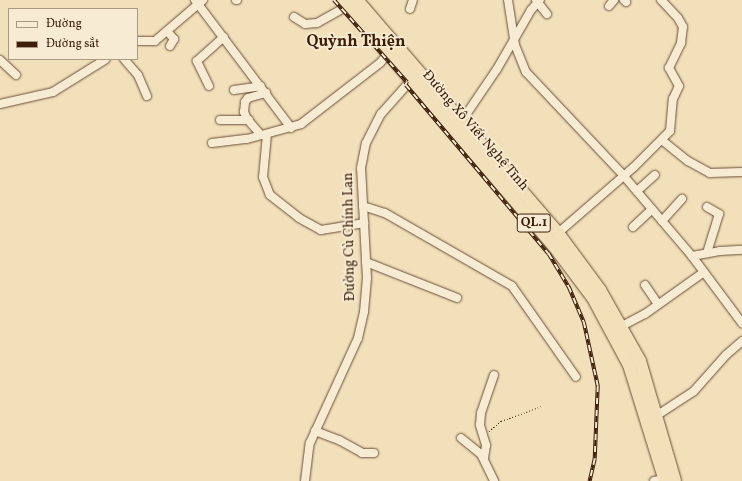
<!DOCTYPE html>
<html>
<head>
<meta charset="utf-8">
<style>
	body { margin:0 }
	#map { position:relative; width:742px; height:481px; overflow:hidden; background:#f2e0bb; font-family:Vollkorn,serif }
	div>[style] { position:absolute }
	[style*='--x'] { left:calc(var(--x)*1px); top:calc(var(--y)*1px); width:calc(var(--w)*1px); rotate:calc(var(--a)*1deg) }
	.path>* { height:1px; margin-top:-0.5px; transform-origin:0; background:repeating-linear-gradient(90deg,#3c1e09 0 1px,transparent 0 3px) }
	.roads { filter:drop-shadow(0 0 1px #6a4e36) drop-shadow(0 0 1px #6a4e36) }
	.minor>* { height:8px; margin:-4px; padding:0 4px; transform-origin:4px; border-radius:4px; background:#f7ebd3 }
	.highway>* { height:12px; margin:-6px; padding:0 6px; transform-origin:6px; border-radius:6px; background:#f2e0bb }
	.rail>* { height:3.5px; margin-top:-1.75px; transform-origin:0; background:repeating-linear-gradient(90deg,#f7ebd3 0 6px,#3c1e09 0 12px); box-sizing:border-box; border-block:1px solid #3c1e09 }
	span { translate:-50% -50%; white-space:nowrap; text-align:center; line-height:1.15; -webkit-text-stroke:3.5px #f7ebd3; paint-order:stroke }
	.shield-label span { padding:1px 3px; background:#f7ebd3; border:1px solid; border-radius:3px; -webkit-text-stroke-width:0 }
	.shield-label { font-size:13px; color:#3c1e09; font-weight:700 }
	.street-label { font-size:14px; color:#3c1e09 }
	.quarter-label { font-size:16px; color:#3c1e09; font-weight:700 }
	.legend { position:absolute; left:8px; top:8px; width:130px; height:52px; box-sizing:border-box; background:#f7ebd3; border:1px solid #ac9982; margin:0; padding:5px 7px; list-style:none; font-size:12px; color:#3c1e09 }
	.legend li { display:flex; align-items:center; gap:8px; height:20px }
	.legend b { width:20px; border:1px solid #ac9982 }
</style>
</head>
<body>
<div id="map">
	<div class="path">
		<i style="--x:489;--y:431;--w:16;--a:-40"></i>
		<i style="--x:501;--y:421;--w:44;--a:-20.1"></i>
	</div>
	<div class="roads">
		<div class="minor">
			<i style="--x:195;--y:0;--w:160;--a:53.1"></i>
			<i style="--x:236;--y:0;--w:1;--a:0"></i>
			<i style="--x:508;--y:0;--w:46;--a:81.2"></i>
			<i style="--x:515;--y:45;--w:29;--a:68"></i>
			<i style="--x:526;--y:72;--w:141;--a:46.7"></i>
			<i style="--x:623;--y:175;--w:106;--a:49.6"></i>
			<i style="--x:692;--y:256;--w:84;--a:53.3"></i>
			<i style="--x:536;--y:0;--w:18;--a:52"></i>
			<i style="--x:624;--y:0;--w:3;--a:45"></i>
			<i style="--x:609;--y:6;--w:8;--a:-50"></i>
			<i style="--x:410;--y:9;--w:9;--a:-72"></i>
			<i style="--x:294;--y:17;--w:13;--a:32"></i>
			<i style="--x:305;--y:24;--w:12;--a:-5"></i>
			<i style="--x:317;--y:23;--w:39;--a:-29"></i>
			<i style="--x:167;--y:31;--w:11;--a:49"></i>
			<i style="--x:174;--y:39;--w:8;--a:120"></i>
			<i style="--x:137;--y:41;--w:18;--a:0"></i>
			<i style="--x:155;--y:41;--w:63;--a:-40.5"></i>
			<i style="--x:124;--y:59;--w:21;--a:49"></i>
			<i style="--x:138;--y:75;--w:23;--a:67"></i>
			<i style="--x:0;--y:60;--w:22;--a:43"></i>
			<i style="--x:209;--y:86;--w:28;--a:-116"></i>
			<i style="--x:197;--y:61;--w:36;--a:-42"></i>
			<i style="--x:234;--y:90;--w:27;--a:-8"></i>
			<i style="--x:0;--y:104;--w:54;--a:-12.8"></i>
			<i style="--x:53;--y:92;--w:62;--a:-31.9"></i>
			<i style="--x:220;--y:120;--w:29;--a:0"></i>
			<i style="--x:461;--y:122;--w:64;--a:-55.8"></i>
			<i style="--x:497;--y:69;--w:68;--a:-60"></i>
			<i style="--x:531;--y:10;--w:13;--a:-48"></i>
			<i style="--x:267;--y:134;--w:43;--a:95.3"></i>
			<i style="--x:263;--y:177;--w:19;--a:69"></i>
			<i style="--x:270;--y:195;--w:37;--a:38"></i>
			<i style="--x:299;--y:218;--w:25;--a:29"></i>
			<i style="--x:321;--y:230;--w:44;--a:-9.2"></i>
			<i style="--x:261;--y:135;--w:21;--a:-131"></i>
			<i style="--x:247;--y:119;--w:8;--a:-113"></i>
			<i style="--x:244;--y:112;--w:10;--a:-84"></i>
			<i style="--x:245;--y:102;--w:5;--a:-53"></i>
			<i style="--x:248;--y:98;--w:19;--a:-16"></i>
			<i style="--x:663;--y:141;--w:32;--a:39"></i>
			<i style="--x:688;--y:161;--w:25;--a:29"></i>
			<i style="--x:710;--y:173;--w:32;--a:-2"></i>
			<i style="--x:212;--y:143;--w:35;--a:-7"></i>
			<i style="--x:247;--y:139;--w:56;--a:-15.5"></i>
			<i style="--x:301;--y:124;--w:100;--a:-37.7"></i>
			<i style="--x:380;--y:63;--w:17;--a:-50"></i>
			<i style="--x:637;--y:191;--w:24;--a:-42"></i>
			<i style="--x:363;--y:206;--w:23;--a:18"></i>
			<i style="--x:385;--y:213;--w:146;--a:29.9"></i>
			<i style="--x:512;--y:286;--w:111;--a:54.9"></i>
			<i style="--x:707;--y:207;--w:14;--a:30"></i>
			<i style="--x:719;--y:214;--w:41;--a:107.1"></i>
			<i style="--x:662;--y:221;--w:30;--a:-48"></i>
			<i style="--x:633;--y:227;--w:26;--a:-43"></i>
			<i style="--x:558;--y:233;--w:101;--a:-41"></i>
			<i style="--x:634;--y:167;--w:51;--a:-45"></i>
			<i style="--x:670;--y:131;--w:32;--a:-85"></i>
			<i style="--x:673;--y:99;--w:14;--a:-65"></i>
			<i style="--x:679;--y:86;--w:21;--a:-119"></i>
			<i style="--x:669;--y:68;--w:28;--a:-64"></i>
			<i style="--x:681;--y:43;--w:16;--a:-83"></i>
			<i style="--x:683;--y:27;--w:10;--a:-119"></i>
			<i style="--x:678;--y:18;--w:25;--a:-133"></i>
			<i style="--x:692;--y:256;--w:28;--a:-10"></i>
			<i style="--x:720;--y:251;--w:22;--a:-3"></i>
			<i style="--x:366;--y:262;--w:98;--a:21.6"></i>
			<i style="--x:645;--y:285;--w:23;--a:56"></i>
			<i style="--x:622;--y:326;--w:26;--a:-28"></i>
			<i style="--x:645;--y:314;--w:72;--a:-35.4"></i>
			<i style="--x:656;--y:416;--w:45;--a:-33.3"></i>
			<i style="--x:694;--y:391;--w:48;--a:-48.4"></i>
			<i style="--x:726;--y:355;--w:21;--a:-41"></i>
			<i style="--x:315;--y:431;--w:26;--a:21"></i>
			<i style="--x:339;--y:440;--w:26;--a:29"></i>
			<i style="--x:362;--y:453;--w:12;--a:0"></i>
			<i style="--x:461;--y:438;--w:26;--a:39"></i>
			<i style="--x:481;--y:454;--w:30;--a:64"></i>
			<i style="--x:484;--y:458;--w:13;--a:-81"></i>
			<i style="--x:486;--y:445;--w:21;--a:-107"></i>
			<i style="--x:480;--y:425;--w:12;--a:-85"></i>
			<i style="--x:481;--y:413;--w:40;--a:-71.1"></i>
			<i style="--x:305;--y:481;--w:38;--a:-83"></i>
			<i style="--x:310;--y:443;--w:115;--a:-65.4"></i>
			<i style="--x:358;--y:338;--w:27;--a:-77"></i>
			<i style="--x:364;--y:312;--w:34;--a:-85"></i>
			<i style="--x:367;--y:278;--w:110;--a:-93.1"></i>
			<i style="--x:361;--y:168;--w:25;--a:-79"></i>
			<i style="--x:366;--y:143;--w:33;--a:-63"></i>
			<i style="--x:381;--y:114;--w:50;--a:-48.3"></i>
			<i style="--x:654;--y:481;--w:15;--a:-11"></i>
		</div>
		<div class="highway">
			<i style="--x:343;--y:0;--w:323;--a:49.4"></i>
			<i style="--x:553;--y:245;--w:66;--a:53"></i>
			<i style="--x:593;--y:298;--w:76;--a:61.8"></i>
			<i style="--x:629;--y:365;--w:121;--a:72.8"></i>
			<i style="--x:357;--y:0;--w:308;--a:49.2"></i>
			<i style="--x:558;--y:233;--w:71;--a:53.6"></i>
			<i style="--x:600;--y:290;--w:81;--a:60.6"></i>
			<i style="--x:640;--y:361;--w:125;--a:73.7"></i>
		</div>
	</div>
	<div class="rail">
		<i style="--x:334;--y:0;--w:110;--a:48.3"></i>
		<i style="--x:407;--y:82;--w:3;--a:108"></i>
		<i style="--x:406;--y:85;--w:221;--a:49.8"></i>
		<i style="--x:549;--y:254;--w:39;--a:59"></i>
		<i style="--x:569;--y:287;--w:38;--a:67"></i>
		<i style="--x:584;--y:322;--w:66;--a:77.7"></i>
		<i style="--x:598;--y:386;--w:73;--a:92.4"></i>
		<i style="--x:595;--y:459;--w:23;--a:103"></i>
	</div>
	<div class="shield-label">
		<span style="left:534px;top:223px">QL.1</span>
	</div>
	<div class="street-label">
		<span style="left:475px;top:131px;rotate:49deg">Đường Xô Viết Nghệ Tĩnh</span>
		<span style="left:350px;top:237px;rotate:-91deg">Đường Cù Chính Lan</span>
	</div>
	<div class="quarter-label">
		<span style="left:356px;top:42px">Quỳnh Thiện</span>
	</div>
	<ul class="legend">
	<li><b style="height:5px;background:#f7ebd3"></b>Đường</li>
	<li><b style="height:5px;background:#3c1e09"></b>Đường sắt</li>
	</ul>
</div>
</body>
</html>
